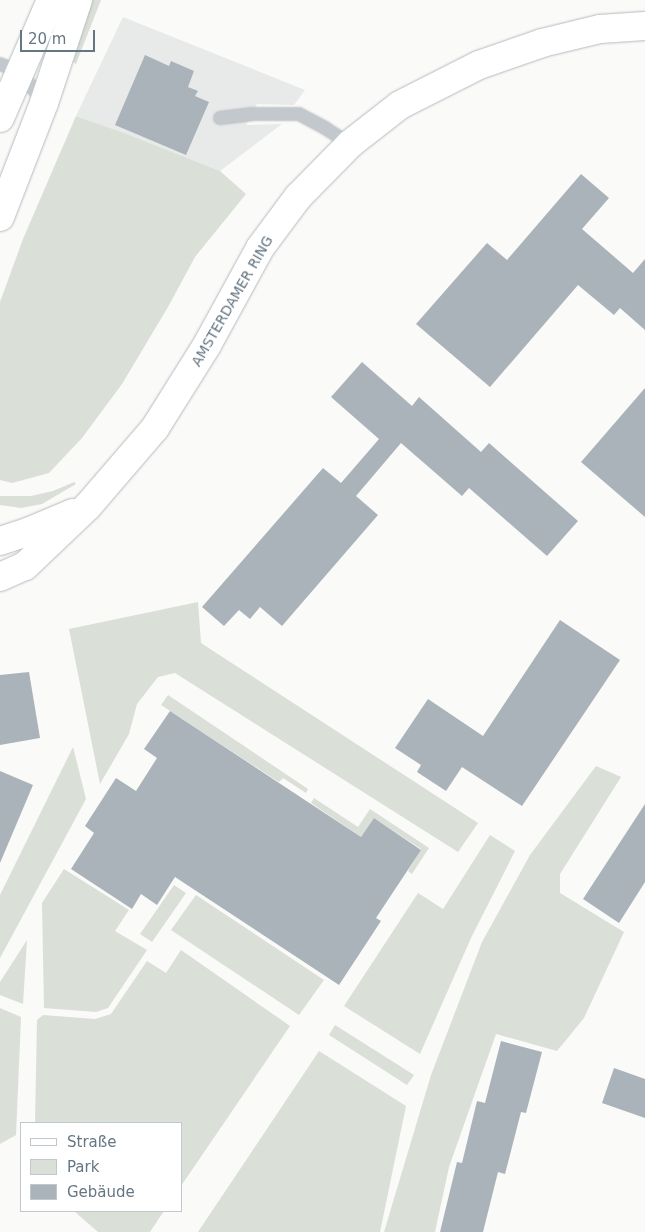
<!DOCTYPE html>
<html>
<head>
<meta charset="utf-8">
<style>
	body { margin:0 }
	#map { position:relative; width:645px; height:1232px; overflow:hidden; background:#fafaf8; font-family:"DejaVu Sans",sans-serif }
	div>[style] { position:absolute }
	[style*='--x'] { left:calc(var(--x)*1px); top:calc(var(--y)*1px); width:calc(var(--w)*1px); rotate:calc(var(--a)*1deg) }
	.built>* { inset:0; background:#e8e9e9 }
	.green>* { inset:0; background:#dadfd7 }
	.building>* { inset:0; background:#aab3b9 }
	.roads { filter:drop-shadow(0 0 1px #b5babe) drop-shadow(0 0 1px #b5babe) }
	.lane>* { height:12px; margin:-6px; padding:0 6px; transform-origin:6px; border-radius:6px; background:#c3c8cc }
	.primary>* { height:28px; margin:-14px; padding:0 14px; transform-origin:14px; border-radius:14px; background:#fff }
	span { translate:-50% -50%; white-space:nowrap; text-align:center; line-height:1.15; -webkit-text-stroke:5px #fff; paint-order:stroke }
	.street-label { font-size:14px; color:#657683 }
	.legend { position:absolute; left:20px; top:1122px; width:162px; height:90px; box-sizing:border-box; background:#fff; border:1px solid #c1c8cd; margin:0; padding:6px 9px; list-style:none; font-size:15px; color:#657683 }
	.legend li { display:flex; align-items:center; gap:10px; height:25px }
	.legend b { width:25px; border:1px solid #c1c8cd }
	.scale { position:absolute; left:20px; top:30px; width:75px; height:22px; box-sizing:border-box; border:2px solid #657683; border-top:0; padding-left:6px; font-size:15px; line-height:18px; white-space:nowrap; color:#657683; -webkit-text-stroke:4px #fff; paint-order:stroke }
</style>
</head>
<body>
<div id="map">
	<div class="built">
		<i style="clip-path:polygon(123px 17px,305px 90px,294px 105px,257px 104px,246px 125px,282px 124px,220px 171px,127px 134px,76px 116px)"></i>
	</div>
	<div class="green">
		<i style="clip-path:polygon(92px 0,101px 0,76px 64px,73px 62px)"></i>
		<i style="clip-path:polygon(76px 116px,127px 134px,220px 171px,246px 194px,195px 257px,168px 307px,122px 384px,82px 438px,49px 473px,12px 483px,0 480px,0 302px,23px 239px)"></i>
		<i style="clip-path:polygon(74px 482px,76px 484px,42px 504px,21px 508px,0 505px,0 496px,31px 496px,53px 491px)"></i>
		<i style="clip-path:polygon(198px 602px,201px 643px,478px 823px,458px 852px,175px 673px,158px 677px,137px 704px,129px 734px,100px 784px,69px 629px)"></i>
		<i style="clip-path:polygon(168px 695px,308px 789px,306px 793px,283px 778px,279px 782px,271px 777px,161px 705px)"></i>
		<i style="clip-path:polygon(73px 747px,86px 799px,0 958px,0 895px)"></i>
		<i style="clip-path:polygon(596px 766px,621px 777px,560px 874px,560px 893px,624px 932px,584px 1018px,557px 1051px,496px 1034px,449px 1167px,435px 1232px,384px 1232px,431px 1075px,482px 942px,530px 855px)"></i>
		<i style="clip-path:polygon(314px 798px,358px 827px,370px 809px,429px 848px,412px 874px,408px 871px,421px 849px,374px 818px,361px 837px,311px 803px)"></i>
		<i style="clip-path:polygon(490px 835px,515px 851px,471px 938px,420px 1054px,344px 1006px,418px 893px,443px 909px)"></i>
		<i style="clip-path:polygon(64px 869px,129px 910px,115px 931px,147px 950px,108px 1008px,96px 1012px,44px 1008px,42px 903px)"></i>
		<i style="clip-path:polygon(174px 885px,186px 893px,152px 942px,140px 934px)"></i>
		<i style="clip-path:polygon(196px 895px,324px 980px,299px 1015px,171px 930px)"></i>
		<i style="clip-path:polygon(27px 940px,23px 1004px,0 995px,0 982px)"></i>
		<i style="clip-path:polygon(181px 950px,290px 1026px,181px 1186px,181px 1123px,35px 1123px,37px 1020px,43px 1015px,95px 1019px,111px 1014px,147px 961px,166px 973px)"></i>
		<i style="clip-path:polygon(0 1008px,21px 1017px,16px 1135px,0 1144px)"></i>
		<i style="clip-path:polygon(335px 1025px,414px 1075px,407px 1085px,329px 1035px)"></i>
		<i style="clip-path:polygon(319px 1051px,406px 1106px,380px 1232px,198px 1232px)"></i>
		<i style="clip-path:polygon(74px 1211px,164px 1211px,150px 1232px,98px 1232px)"></i>
	</div>
	<div class="building">
		<i style="clip-path:polygon(145px 55px,169px 66px,171px 61px,194px 71px,188px 87px,198px 91px,195px 96px,209px 102px,186px 155px,115px 125px)"></i>
		<i style="clip-path:polygon(581px 174px,609px 198px,582px 229px,633px 273px,645px 259px,645px 330px,620px 308px,614px 315px,578px 285px,490px 387px,416px 324px,487px 243px,507px 260px)"></i>
		<i style="clip-path:polygon(362px 362px,412px 406px,419px 397px,481px 452px,489px 443px,578px 521px,547px 556px,469px 488px,462px 496px,401px 443px,356px 496px,378px 515px,282px 626px,260px 607px,250px 619px,239px 610px,224px 626px,202px 607px,323px 468px,341px 483px,379px 439px,331px 397px)"></i>
		<i style="clip-path:polygon(645px 388px,645px 517px,581px 462px)"></i>
		<i style="clip-path:polygon(560px 620px,620px 660px,522px 806px,462px 767px,446px 791px,417px 772px,421px 765px,395px 748px,428px 699px,483px 736px)"></i>
		<i style="clip-path:polygon(29px 672px,40px 738px,0 745px,0 675px)"></i>
		<i style="clip-path:polygon(170px 711px,361px 837px,374px 818px,421px 850px,376px 918px,381px 921px,339px 985px,175px 877px,157px 905px,141px 894px,132px 909px,71px 869px,94px 833px,85px 826px,116px 778px,136px 791px,157px 758px,144px 749px)"></i>
		<i style="clip-path:polygon(0 771px,33px 785px,0 863px)"></i>
		<i style="clip-path:polygon(645px 804px,645px 882px,619px 923px,583px 899px)"></i>
		<i style="clip-path:polygon(501px 1041px,542px 1052px,526px 1113px,521px 1112px,505px 1174px,498px 1172px,483px 1232px,440px 1232px,457px 1162px,462px 1163px,477px 1101px,485px 1103px)"></i>
		<i style="clip-path:polygon(614px 1068px,645px 1079px,645px 1118px,602px 1103px)"></i>
	</div>
	<div class="roads">
		<div class="lane">
			<i style="--x:0;--y:64;--w:22;--a:22"></i>
			<i style="--x:20;--y:72;--w:39;--a:52"></i>
			<i style="--x:220;--y:118;--w:33;--a:-7"></i>
			<i style="--x:253;--y:114;--w:46;--a:0"></i>
			<i style="--x:299;--y:114;--w:30;--a:28"></i>
			<i style="--x:325;--y:128;--w:30;--a:33"></i>
		</div>
		<div class="primary">
			<i style="--x:0;--y:118;--w:129;--a:-66.6"></i>
			<i style="--x:0;--y:217;--w:122;--a:-68.9"></i>
			<i style="--x:44;--y:103;--w:108;--a:-71.7"></i>
			<i style="--x:0;--y:541;--w:29;--a:-18"></i>
			<i style="--x:28;--y:532;--w:49;--a:-22.9"></i>
			<i style="--x:0;--y:577;--w:27;--a:-24"></i>
			<i style="--x:25;--y:566;--w:87;--a:-43.6"></i>
			<i style="--x:88;--y:506;--w:103;--a:-49.3"></i>
			<i style="--x:155;--y:428;--w:98;--a:-57.9"></i>
			<i style="--x:207;--y:345;--w:111;--a:-61.3"></i>
			<i style="--x:260;--y:248;--w:64;--a:-53.3"></i>
			<i style="--x:298;--y:197;--w:74;--a:-45.5"></i>
			<i style="--x:350;--y:144;--w:63;--a:-38"></i>
			<i style="--x:400;--y:105;--w:89;--a:-26.9"></i>
			<i style="--x:479;--y:65;--w:67;--a:-19.2"></i>
			<i style="--x:542;--y:43;--w:60;--a:-13.6"></i>
			<i style="--x:600;--y:29;--w:45;--a:-3.8"></i>
		</div>
	</div>
	<div class="street-label">
		<span style="left:232px;top:301px;rotate:-60deg">AMSTERDAMER RING</span>
	</div>
	<ul class="legend">
	<li><b style="height:6px;background:#fff"></b>Straße</li>
	<li><b style="height:14px;background:#dadfd7"></b>Park</li>
	<li><b style="height:14px;background:#aab3b9"></b>Gebäude</li>
	</ul>
	<div class="scale">20 m</div>
</div>
</body>
</html>
